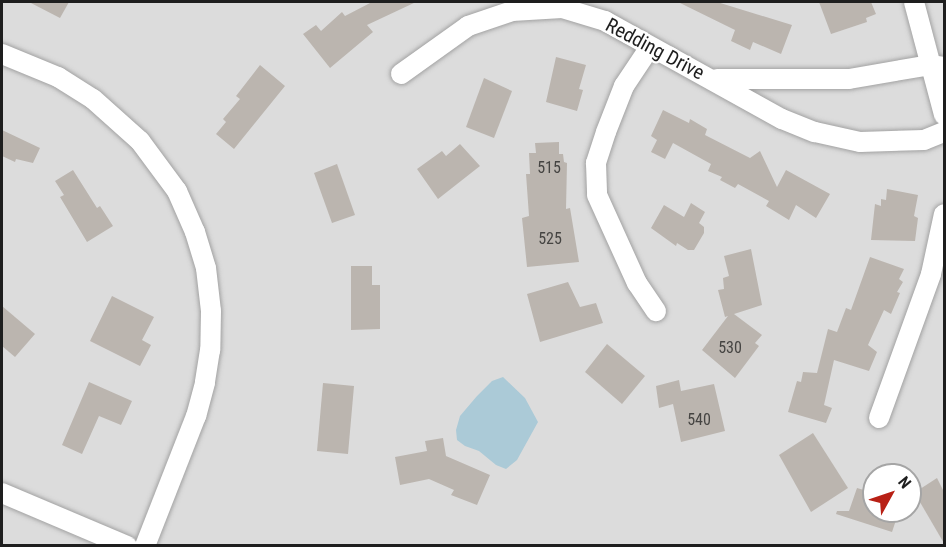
<!DOCTYPE html>
<html>
<head>
<meta charset="utf-8">
<style>
	body { margin:0 }
	#map { position:relative; width:946px; height:547px; overflow:hidden; background:#eeece6; font-family:"Roboto Condensed",sans-serif }
	div>[style] { position:absolute }
	[style*='--x'] { left:calc(var(--x)*1px); top:calc(var(--y)*1px); width:calc(var(--w)*1px); rotate:calc(var(--a)*1deg) }
	.residential>* { inset:0; background:#dcdcdc }
	.water>* { inset:0; background:#abcad7 }
	.building>* { inset:0; background:#bbb5af }
	.roads { filter:drop-shadow(0 0 2px #a2a2a2) drop-shadow(0 0 2px #a2a2a2) }
	.minor>* { height:20px; margin:-10px; padding:0 10px; transform-origin:10px; border-radius:10px; background:#fff }
	span { translate:-50% -50%; white-space:nowrap; text-align:center; line-height:1.15; -webkit-text-stroke:4.5px #fff; paint-order:stroke }
	.number-label { font-size:16px; color:#454442 }
	.number-label span { -webkit-text-stroke-width:0 }
	.street-label { font-size:20px; color:#1e1e1e }
	.frame { position:absolute; inset:0; border:3px solid #1e1e1e; pointer-events:none }
	.north { position:absolute; left:862px; top:463px; width:60px; height:60px; box-sizing:border-box; background:#fff; border:2px solid #a5a5a5; border-radius:50%; rotate:50deg; font-size:16px; font-weight:700; line-height:24px; text-align:center; color:#1e1e1e }
	.north::after { content:''; display:block; margin:auto; width:21px; height:27px; background:#b82015; clip-path:polygon(50% 0,100% 100%,50% 72%,0 100%) }
</style>
</head>
<body>
<div id="map">
	<div class="residential">
		<i style="clip-path:polygon(evenodd,2px 2px,944px 2px,944px 545px,2px 545px,2px 2px,874px 475px,910px 475px,910px 511px,874px 511px,874px 475px)"></i>
	</div>
	<div class="water">
		<i style="clip-path:polygon(503px 377px,525px 398px,538px 422px,517px 460px,506px 469px,496px 465px,479px 451px,465px 446px,457px 440px,456px 430px,460px 416px,477px 396px,492px 381px)"></i>
	</div>
	<div class="building">
		<i style="clip-path:polygon(29px 2px,69px 2px,60px 18px)"></i>
		<i style="clip-path:polygon(372px 2px,416px 2px,367px 25px,373px 32px,330px 68px,303px 34px,316px 25px,321px 31px,342px 12px,345px 16px)"></i>
		<i style="clip-path:polygon(678px 2px,717px 2px,792px 25px,781px 54px,753px 42px,750px 50px,731px 41px,735px 30px)"></i>
		<i style="clip-path:polygon(819px 2px,871px 2px,876px 14px,866px 18px,867px 22px,831px 34px)"></i>
		<i style="clip-path:polygon(556px 57px,586px 65px,579px 89px,583px 90px,577px 111px,546px 102px)"></i>
		<i style="clip-path:polygon(260px 65px,285px 86px,234px 149px,216px 134px,226px 122px,223px 119px,240px 99px,236px 96px)"></i>
		<i style="clip-path:polygon(484px 78px,512px 91px,494px 138px,466px 127px)"></i>
		<i style="clip-path:polygon(663px 110px,689px 123px,690px 119px,707px 129px,705px 135px,750px 158px,760px 151px,777px 187px,786px 170px,830px 194px,816px 218px,796px 205px,789px 220px,766px 206px,769px 201px,738px 184px,735px 188px,720px 180px,722px 177px,708px 171px,711px 164px,673px 143px,665px 159px,651px 152px,657px 140px,651px 136px)"></i>
		<i style="clip-path:polygon(2px 130px,40px 148px,33px 163px,16px 159px,15px 162px,2px 156px)"></i>
		<i style="clip-path:polygon(559px 142px,559px 154px,563px 154px,564px 162px,567px 163px,566px 209px,570px 208px,579px 262px,527px 267px,522px 218px,529px 216px,526px 174px,530px 174px,529px 153px,536px 153px,535px 143px)"></i>
		<i style="clip-path:polygon(460px 144px,480px 166px,438px 199px,417px 169px,442px 151px,446px 156px)"></i>
		<i style="clip-path:polygon(337px 164px,355px 215px,332px 223px,314px 173px)"></i>
		<i style="clip-path:polygon(73px 170px,97px 208px,100px 206px,113px 226px,87px 242px,60px 197px,64px 195px,55px 181px)"></i>
		<i style="clip-path:polygon(887px 189px,918px 195px,914px 216px,918px 218px,915px 241px,871px 240px,875px 204px,881px 206px,881px 199px,886px 200px)"></i>
		<i style="clip-path:polygon(691px 203px,705px 212px,699px 223px,704px 227px,704px 233px,694px 250px,688px 250px,677px 243px,676px 246px,651px 228px,664px 205px,684px 217px)"></i>
		<i style="clip-path:polygon(751px 249px,762px 305px,734px 314px,762px 335px,755px 343px,759px 346px,735px 378px,702px 350px,728px 316px,725px 317px,718px 290px,724px 289px,723px 278px,729px 276px,724px 256px)"></i>
		<i style="clip-path:polygon(870px 257px,904px 269px,899px 279px,903px 282px,897px 292px,900px 293px,891px 314px,884px 310px,868px 345px,877px 352px,869px 371px,834px 360px,824px 405px,832px 408px,826px 423px,788px 412px,797px 381px,801px 382px,803px 372px,817px 373px,828px 329px,837px 332px,846px 308px,851px 310px)"></i>
		<i style="clip-path:polygon(351px 266px,372px 266px,372px 285px,380px 285px,380px 329px,351px 330px)"></i>
		<i style="clip-path:polygon(568px 282px,580px 307px,596px 303px,603px 323px,540px 342px,527px 294px)"></i>
		<i style="clip-path:polygon(112px 296px,154px 317px,142px 340px,151px 345px,140px 366px,90px 341px)"></i>
		<i style="clip-path:polygon(2px 306px,35px 334px,15px 357px,2px 346px)"></i>
		<i style="clip-path:polygon(607px 344px,645px 376px,622px 404px,585px 372px)"></i>
		<i style="clip-path:polygon(679px 380px,681px 391px,714px 384px,725px 431px,681px 442px,673px 404px,659px 408px,656px 386px)"></i>
		<i style="clip-path:polygon(89px 382px,132px 401px,121px 425px,99px 416px,82px 454px,62px 445px)"></i>
		<i style="clip-path:polygon(323px 383px,354px 386px,348px 454px,317px 451px)"></i>
		<i style="clip-path:polygon(813px 433px,848px 488px,811px 512px,779px 455px)"></i>
		<i style="clip-path:polygon(443px 438px,446px 456px,490px 475px,477px 505px,451px 495px,454px 490px,429px 479px,400px 485px,395px 457px,427px 451px,425px 441px)"></i>
		<i style="clip-path:polygon(937px 478px,945px 494px,945px 545px,917px 497px,917px 491px)"></i>
		<i style="clip-path:polygon(857px 488px,874px 493px,874px 511px,899px 511px,892px 532px,836px 514px,837px 511px,849px 511px)"></i>
	</div>
	<div class="roads">
		<div class="minor">
			<i style="--x:914;--y:2;--w:117;--a:75.1"></i>
			<i style="--x:650;--y:47;--w:47;--a:123.7"></i>
			<i style="--x:624;--y:86;--w:49;--a:111.4"></i>
			<i style="--x:606;--y:132;--w:33;--a:108"></i>
			<i style="--x:596;--y:163;--w:32;--a:88"></i>
			<i style="--x:597;--y:195;--w:97;--a:65.6"></i>
			<i style="--x:637;--y:283;--w:34;--a:56"></i>
			<i style="--x:2;--y:54;--w:61;--a:22.3"></i>
			<i style="--x:58;--y:77;--w:41;--a:32.2"></i>
			<i style="--x:93;--y:99;--w:63;--a:41.8"></i>
			<i style="--x:140;--y:141;--w:62;--a:53.5"></i>
			<i style="--x:177;--y:191;--w:45;--a:66.3"></i>
			<i style="--x:195;--y:232;--w:38;--a:73"></i>
			<i style="--x:206;--y:268;--w:43;--a:83.4"></i>
			<i style="--x:211;--y:311;--w:39;--a:91"></i>
			<i style="--x:210;--y:350;--w:33;--a:99"></i>
			<i style="--x:205;--y:383;--w:34;--a:105"></i>
			<i style="--x:196;--y:416;--w:140;--a:111.4"></i>
			<i style="--x:401;--y:74;--w:82;--a:-35.6"></i>
			<i style="--x:468;--y:26;--w:46;--a:-18.8"></i>
			<i style="--x:512;--y:11;--w:50;--a:-3.4"></i>
			<i style="--x:562;--y:8;--w:45;--a:16.8"></i>
			<i style="--x:605;--y:21;--w:202;--a:29"></i>
			<i style="--x:782;--y:119;--w:35;--a:22"></i>
			<i style="--x:815;--y:132;--w:46;--a:12.5"></i>
			<i style="--x:860;--y:142;--w:64;--a:-1.8"></i>
			<i style="--x:924;--y:140;--w:22;--a:-22"></i>
			<i style="--x:717;--y:79;--w:132;--a:0"></i>
			<i style="--x:849;--y:79;--w:82;--a:-9.8"></i>
			<i style="--x:930;--y:65;--w:14;--a:8"></i>
			<i style="--x:879;--y:418;--w:153;--a:-70.1"></i>
			<i style="--x:931;--y:274;--w:61;--a:-77.8"></i>
			<i style="--x:2;--y:493;--w:136;--a:23"></i>
		</div>
	</div>
	<div class="number-label">
		<span style="left:549px;top:168px">515</span>
		<span style="left:550px;top:239px">525</span>
		<span style="left:730px;top:348px">530</span>
		<span style="left:699px;top:420px">540</span>
	</div>
	<div class="street-label">
		<span style="left:655px;top:49px;rotate:28deg">Redding Drive</span>
	</div>
	<div class="frame"></div>
	<div class="north">N</div>
</div>
</body>
</html>
